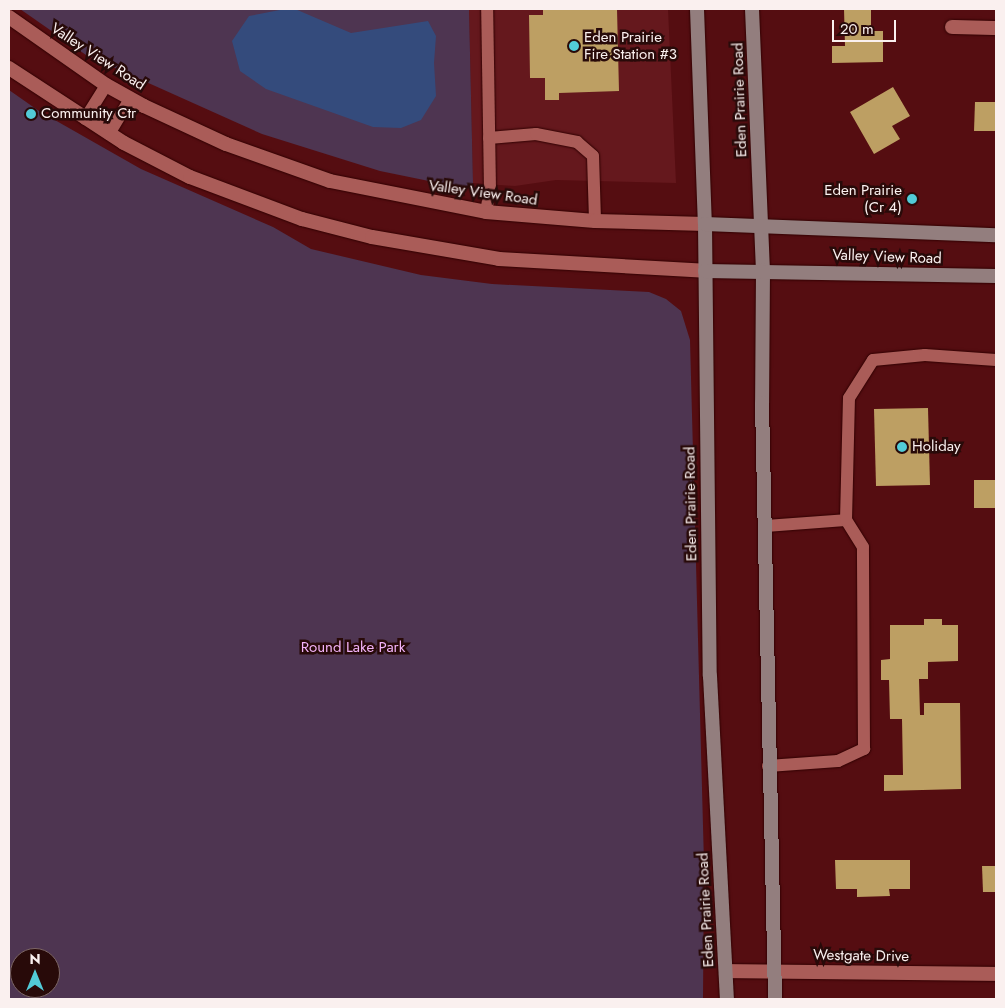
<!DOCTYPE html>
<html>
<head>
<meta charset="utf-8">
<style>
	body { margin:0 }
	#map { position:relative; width:1005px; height:1008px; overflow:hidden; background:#550d11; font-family:Jost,sans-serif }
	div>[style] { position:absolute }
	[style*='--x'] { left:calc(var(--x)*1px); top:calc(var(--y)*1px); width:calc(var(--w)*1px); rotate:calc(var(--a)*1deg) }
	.built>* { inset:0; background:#65181d }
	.green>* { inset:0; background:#4e3551 }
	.water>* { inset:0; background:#344b7c }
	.building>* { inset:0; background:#bd9f63 }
	.roads { filter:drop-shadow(0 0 1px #310002) drop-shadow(0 0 1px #310002) }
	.service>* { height:12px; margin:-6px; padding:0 6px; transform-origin:6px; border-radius:6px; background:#aa5c58 }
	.minor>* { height:14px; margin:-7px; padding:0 7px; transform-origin:7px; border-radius:7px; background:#aa5c58 }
	.tertiary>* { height:14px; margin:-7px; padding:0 7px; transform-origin:7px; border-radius:7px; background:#aa5c58 }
	.secondary>* { height:14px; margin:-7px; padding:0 7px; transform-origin:7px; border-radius:7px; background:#937e7e }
	.dots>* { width:14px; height:14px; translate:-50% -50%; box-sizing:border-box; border:2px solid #280a09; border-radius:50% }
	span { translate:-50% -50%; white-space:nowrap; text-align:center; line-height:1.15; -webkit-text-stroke:5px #280a09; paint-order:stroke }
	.poi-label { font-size:15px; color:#faf0ef }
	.left { translate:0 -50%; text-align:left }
	.right { translate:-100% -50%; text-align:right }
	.street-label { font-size:15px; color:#faf0ef }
	.park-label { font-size:15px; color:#f3b3f9 }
	.frame { position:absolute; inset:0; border:10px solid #faf0ef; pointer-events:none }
	.north { position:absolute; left:10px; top:948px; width:50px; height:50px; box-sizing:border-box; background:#280a09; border:1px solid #7c6665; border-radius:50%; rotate:0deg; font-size:14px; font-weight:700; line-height:20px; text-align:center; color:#faf0ef }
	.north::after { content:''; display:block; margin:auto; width:18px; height:22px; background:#52cbd7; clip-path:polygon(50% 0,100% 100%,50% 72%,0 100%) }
	.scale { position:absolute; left:832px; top:20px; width:64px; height:22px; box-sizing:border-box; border:2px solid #faf0ef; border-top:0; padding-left:6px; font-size:15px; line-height:18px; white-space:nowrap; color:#faf0ef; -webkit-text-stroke:4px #280a09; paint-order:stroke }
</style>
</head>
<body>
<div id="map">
	<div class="built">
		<i style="clip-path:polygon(469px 9px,668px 9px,676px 183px,556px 180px,515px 186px,473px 183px)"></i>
	</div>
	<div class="green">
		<i style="clip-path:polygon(20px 9px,469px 9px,473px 183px,463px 188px,380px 171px,262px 134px,86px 55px)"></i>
		<i style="clip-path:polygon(evenodd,9px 90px,39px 111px,141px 169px,273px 227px,311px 249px,421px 275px,492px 284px,649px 292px,666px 299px,681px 311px,690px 340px,704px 863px,703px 999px,9px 999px,9px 90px,20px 958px,50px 958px,50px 988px,20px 988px,20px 958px)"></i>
	</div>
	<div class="water">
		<i style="clip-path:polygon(285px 9px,295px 9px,351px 33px,428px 21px,436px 36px,434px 63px,436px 96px,421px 120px,401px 128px,373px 127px,266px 89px,240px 71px,232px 41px,249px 16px)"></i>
	</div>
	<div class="building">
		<i style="clip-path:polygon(543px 9px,617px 9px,619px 91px,559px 93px,559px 100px,545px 100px,545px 78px,530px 78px,529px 15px,543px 15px)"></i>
		<i style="clip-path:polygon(844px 9px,871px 9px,871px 31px,883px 31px,883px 62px,832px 63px,832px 46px,845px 46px)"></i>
		<i style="clip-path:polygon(893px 87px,910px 116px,892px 126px,900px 139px,874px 154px,850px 112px)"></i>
		<i style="clip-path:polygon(975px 102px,996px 102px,996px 131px,974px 131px)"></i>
		<i style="clip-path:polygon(928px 408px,930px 485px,876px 486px,874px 409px)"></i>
		<i style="clip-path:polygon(974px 480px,996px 480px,996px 508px,974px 508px)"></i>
		<i style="clip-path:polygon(924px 619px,942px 619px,942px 625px,958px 625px,958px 661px,928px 662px,928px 679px,919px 679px,920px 715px,924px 715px,924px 703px,960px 703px,961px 789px,884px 791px,884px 775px,903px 775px,902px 719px,890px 719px,889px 680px,881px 680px,881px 660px,890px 659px,890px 625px,924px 625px)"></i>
		<i style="clip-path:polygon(835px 860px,910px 860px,910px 889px,889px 889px,890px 896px,857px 897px,857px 889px,836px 889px)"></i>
		<i style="clip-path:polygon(982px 866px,996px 866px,996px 892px,983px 892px)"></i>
	</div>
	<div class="roads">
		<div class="service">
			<i style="--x:85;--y:119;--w:40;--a:-58"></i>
			<i style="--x:109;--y:134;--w:41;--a:-59"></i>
			<i style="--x:489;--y:138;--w:47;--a:-4.9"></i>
			<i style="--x:536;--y:134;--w:42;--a:11"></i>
			<i style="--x:577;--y:142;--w:21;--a:41"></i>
			<i style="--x:593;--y:156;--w:65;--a:88.2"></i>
			<i style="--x:486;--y:212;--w:22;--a:-80"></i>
			<i style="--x:490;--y:190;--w:181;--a:-90.9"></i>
			<i style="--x:765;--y:526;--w:81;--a:-4.2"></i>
			<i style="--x:768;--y:766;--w:70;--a:-4.1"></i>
			<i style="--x:838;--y:761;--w:29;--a:-25"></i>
			<i style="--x:864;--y:749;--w:202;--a:-90.3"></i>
			<i style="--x:863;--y:547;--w:32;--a:-122"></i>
			<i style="--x:846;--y:520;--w:122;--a:-88.6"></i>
			<i style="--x:849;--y:398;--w:45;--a:-57.7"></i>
			<i style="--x:873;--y:360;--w:52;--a:-5.5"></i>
			<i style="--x:925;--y:355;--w:71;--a:4"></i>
		</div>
		<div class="minor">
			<i style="--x:952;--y:27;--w:44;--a:1.3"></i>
			<i style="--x:726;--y:971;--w:270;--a:0.6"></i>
		</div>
		<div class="tertiary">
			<i style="--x:9;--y:17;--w:118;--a:35"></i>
			<i style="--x:106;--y:85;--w:43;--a:28.9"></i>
			<i style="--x:144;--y:106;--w:90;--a:24.9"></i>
			<i style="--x:226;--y:144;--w:110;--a:19.6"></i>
			<i style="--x:330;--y:181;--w:159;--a:11.2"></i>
			<i style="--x:486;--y:212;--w:109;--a:4.7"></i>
			<i style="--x:595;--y:221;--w:110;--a:1.6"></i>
			<i style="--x:9;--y:68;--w:137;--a:33.1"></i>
			<i style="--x:124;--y:143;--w:74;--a:27.3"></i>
			<i style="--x:190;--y:177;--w:120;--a:20.6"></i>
			<i style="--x:302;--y:219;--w:72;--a:14.4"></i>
			<i style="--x:372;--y:237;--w:129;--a:9.8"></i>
			<i style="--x:499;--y:259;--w:206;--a:3.3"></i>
		</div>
		<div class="secondary">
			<i style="--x:697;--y:9;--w:215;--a:87.9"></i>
			<i style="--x:705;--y:224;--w:452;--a:89.4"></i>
			<i style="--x:710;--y:676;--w:323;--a:87"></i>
			<i style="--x:752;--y:9;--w:261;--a:87.6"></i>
			<i style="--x:763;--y:270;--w:133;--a:90.4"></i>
			<i style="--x:762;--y:403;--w:596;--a:88.75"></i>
			<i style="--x:705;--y:224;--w:291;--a:2.2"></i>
			<i style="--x:705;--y:271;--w:291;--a:1"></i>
		</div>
	</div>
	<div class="dots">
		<i style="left:574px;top:46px;background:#52cbd7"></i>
		<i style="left:31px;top:114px;background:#52cbd7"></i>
		<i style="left:912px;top:199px;background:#52cbd7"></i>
		<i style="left:902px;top:447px;background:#52cbd7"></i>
	</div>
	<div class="poi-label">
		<span class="left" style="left:584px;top:46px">Eden Prairie<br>Fire Station #3</span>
		<span class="left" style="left:41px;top:114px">Community Ctr</span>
		<span class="right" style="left:902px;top:199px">Eden Prairie<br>(Cr 4)</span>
		<span class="left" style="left:912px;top:447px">Holiday</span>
	</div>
	<div class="street-label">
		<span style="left:98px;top:57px;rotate:33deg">Valley View Road</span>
		<span style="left:740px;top:100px;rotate:-92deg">Eden Prairie Road</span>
		<span style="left:483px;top:193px;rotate:8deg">Valley View Road</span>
		<span style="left:887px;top:257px;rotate:2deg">Valley View Road</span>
		<span style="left:691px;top:504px;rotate:-91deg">Eden Prairie Road</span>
		<span style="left:706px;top:910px;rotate:-93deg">Eden Prairie Road</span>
		<span style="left:861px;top:956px;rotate:1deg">Westgate Drive</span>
	</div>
	<div class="park-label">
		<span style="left:353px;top:648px">Round Lake Park</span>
	</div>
	<div class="frame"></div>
	<div class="north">N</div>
	<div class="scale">20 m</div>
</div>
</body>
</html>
